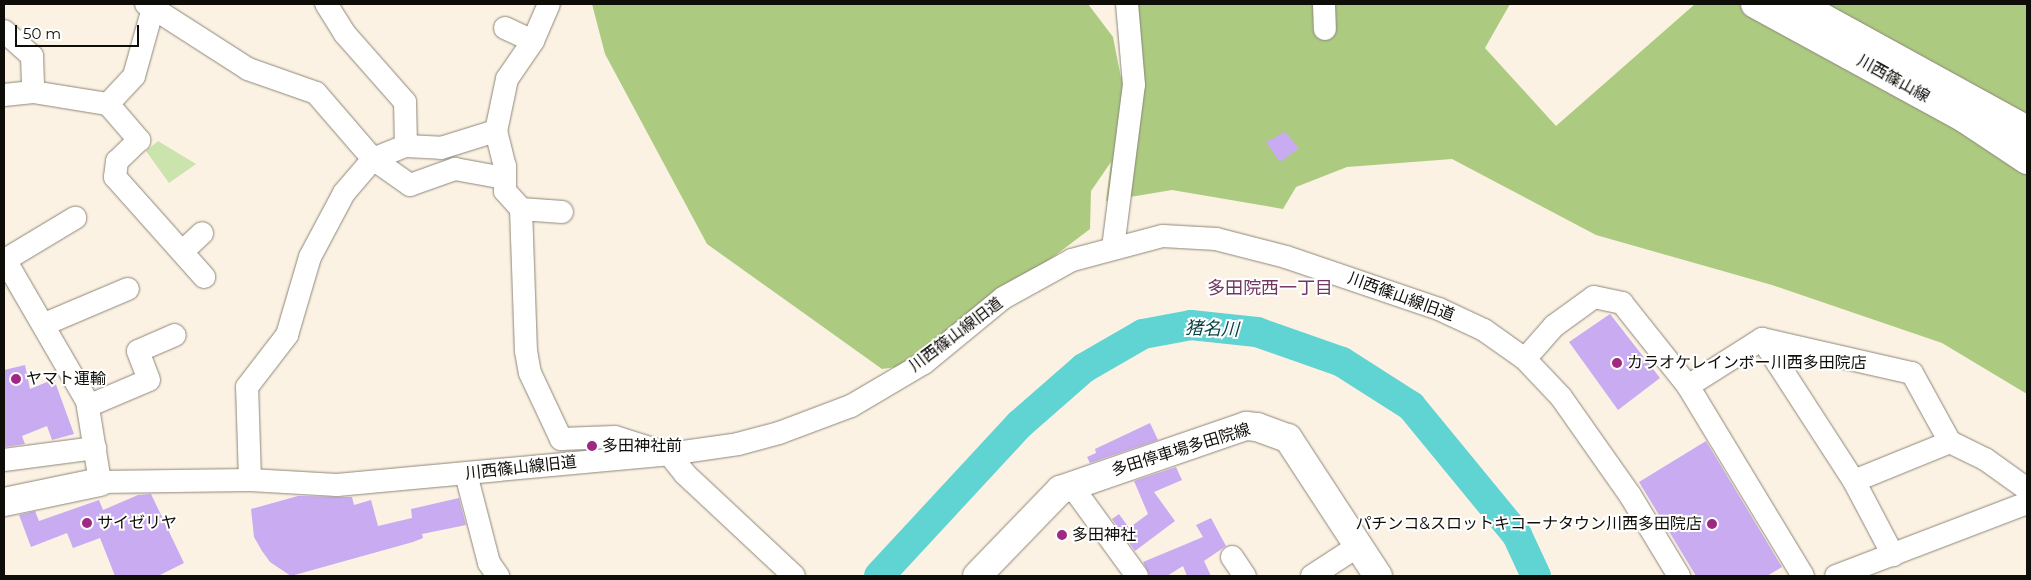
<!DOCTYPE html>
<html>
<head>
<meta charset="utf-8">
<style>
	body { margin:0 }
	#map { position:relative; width:2031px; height:580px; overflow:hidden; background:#fbf2e3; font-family:Montserrat,"Noto Sans JP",sans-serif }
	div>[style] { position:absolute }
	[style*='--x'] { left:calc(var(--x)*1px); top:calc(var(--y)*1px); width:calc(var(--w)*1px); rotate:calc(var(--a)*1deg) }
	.green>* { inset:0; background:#cbe3ac }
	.forest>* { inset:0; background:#accb81 }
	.river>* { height:30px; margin:-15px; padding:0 15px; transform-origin:15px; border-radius:15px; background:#60d3d3 }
	.building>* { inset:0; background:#c9abf2 }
	.roads { filter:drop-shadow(0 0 1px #8e8679) drop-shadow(0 0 1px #8e8679) }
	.minor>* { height:22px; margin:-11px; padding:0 11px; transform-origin:11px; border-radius:11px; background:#fff }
	.major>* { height:28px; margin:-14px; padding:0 14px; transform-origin:14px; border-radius:14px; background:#fff }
	.dots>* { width:14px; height:14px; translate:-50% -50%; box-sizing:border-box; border:2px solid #fff; border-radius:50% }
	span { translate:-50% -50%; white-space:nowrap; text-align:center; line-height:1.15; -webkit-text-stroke:4px #fff; paint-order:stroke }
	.street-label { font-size:16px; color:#0f0d08 }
	.poi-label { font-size:16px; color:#0f0d08 }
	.left { translate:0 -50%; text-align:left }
	.right { translate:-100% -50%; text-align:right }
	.neighbourhood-label { font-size:18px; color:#723761 }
	.water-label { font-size:18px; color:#083f40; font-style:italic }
	.frame { position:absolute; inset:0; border:5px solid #0f0d08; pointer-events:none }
	.scale { position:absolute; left:15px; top:25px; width:124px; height:22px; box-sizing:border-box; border:2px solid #0f0d08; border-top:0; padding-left:6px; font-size:15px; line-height:18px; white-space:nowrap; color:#0f0d08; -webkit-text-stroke:4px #fff; paint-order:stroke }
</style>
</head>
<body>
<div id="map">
	<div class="green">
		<i style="clip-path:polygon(158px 141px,196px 164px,169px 183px,146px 151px)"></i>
	</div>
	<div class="forest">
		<i style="clip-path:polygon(592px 4px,1088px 4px,1113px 37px,1121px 78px,1124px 57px,1120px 4px,1510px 4px,1485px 48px,1556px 126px,1695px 4px,2027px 4px,2027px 394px,1942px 343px,1772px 285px,1596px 235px,1452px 159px,1347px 167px,1296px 187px,1283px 209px,1172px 190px,1106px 201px,1111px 162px,1091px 191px,1090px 229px,911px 365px,882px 369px,707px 244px,605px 54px)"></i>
	</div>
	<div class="river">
		<i style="--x:879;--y:576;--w:207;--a:-47.2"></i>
		<i style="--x:1020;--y:424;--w:85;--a:-41.2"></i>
		<i style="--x:1084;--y:368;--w:68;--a:-30"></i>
		<i style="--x:1143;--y:334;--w:49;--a:-10.6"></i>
		<i style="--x:1191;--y:325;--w:66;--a:6.1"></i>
		<i style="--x:1257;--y:332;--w:90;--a:19.4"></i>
		<i style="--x:1342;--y:362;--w:82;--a:32.5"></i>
		<i style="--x:1411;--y:406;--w:167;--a:50.6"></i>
		<i style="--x:1517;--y:535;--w:45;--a:65.1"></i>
	</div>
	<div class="building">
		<i style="clip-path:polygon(1285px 132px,1299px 148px,1280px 162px,1266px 142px)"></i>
		<i style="clip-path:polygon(1610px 314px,1660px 378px,1618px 410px,1569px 342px)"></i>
		<i style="clip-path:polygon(25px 365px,30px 389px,54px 379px,74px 434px,52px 440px,47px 426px,22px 436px,25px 444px,4px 447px,4px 370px)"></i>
		<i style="clip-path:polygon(1150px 423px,1158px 440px,1090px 463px,1087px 457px,1096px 453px,1095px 449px)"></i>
		<i style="clip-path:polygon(1706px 441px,1782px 567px,1767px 576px,1696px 576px,1639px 482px)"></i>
		<i style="clip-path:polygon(1176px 467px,1182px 480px,1154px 492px,1175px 521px,1135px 551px,1112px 519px,1119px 514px,1129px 528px,1148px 514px,1134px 481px)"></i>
		<i style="clip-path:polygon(151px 494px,184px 563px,158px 576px,115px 576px,100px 538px,73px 548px,67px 533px,31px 547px,19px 515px,35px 511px,39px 521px,99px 500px,103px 510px,138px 495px)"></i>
		<i style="clip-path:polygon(298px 496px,352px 497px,354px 505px,371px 500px,378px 526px,412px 518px,411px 509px,459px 498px,466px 525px,422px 534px,423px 538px,413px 542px,291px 576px,270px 562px,262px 551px,254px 537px,251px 509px)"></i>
		<i style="clip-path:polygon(1211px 518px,1226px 546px,1204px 561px,1211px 576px,1187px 576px,1183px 566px,1167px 576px,1150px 576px,1143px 562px,1203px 537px,1196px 525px)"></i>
	</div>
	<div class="roads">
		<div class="minor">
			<i style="--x:549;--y:4;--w:40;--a:113.4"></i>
			<i style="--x:533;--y:41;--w:46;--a:124.4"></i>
			<i style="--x:507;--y:79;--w:53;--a:101.9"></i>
			<i style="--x:496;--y:131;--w:36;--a:76"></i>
			<i style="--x:505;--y:166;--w:25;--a:90"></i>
			<i style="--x:505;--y:191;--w:24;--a:48"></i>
			<i style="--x:521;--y:209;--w:142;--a:88"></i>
			<i style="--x:526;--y:351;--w:22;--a:80"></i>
			<i style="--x:530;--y:373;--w:73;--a:64.8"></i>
			<i style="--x:561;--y:439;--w:54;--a:-2.1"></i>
			<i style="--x:615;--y:437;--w:57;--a:17.5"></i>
			<i style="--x:669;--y:454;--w:26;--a:51"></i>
			<i style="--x:685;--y:474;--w:149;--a:43.1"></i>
			<i style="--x:1324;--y:4;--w:25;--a:88"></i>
			<i style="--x:153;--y:8;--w:113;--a:32.7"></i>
			<i style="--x:248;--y:69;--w:72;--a:19.4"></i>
			<i style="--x:316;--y:93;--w:87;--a:49.2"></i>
			<i style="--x:373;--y:159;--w:45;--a:35.1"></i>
			<i style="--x:410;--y:185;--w:48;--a:-19.6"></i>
			<i style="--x:455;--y:169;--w:50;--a:10.4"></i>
			<i style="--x:505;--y:28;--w:31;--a:25"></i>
			<i style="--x:4;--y:31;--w:38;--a:42"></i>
			<i style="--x:32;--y:56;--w:36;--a:88"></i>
			<i style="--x:33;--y:92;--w:29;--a:174"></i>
			<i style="--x:33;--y:92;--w:76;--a:9.1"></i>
			<i style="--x:108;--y:104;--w:38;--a:-47"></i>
			<i style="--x:134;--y:76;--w:71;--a:-74.4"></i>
			<i style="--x:153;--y:8;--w:8;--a:-150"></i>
			<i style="--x:108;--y:104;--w:48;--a:49.3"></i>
			<i style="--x:139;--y:140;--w:30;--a:136"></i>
			<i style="--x:117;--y:161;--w:16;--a:97"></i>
			<i style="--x:115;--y:177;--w:134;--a:48.3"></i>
			<i style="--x:406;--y:146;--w:35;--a:3"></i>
			<i style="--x:441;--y:148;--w:58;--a:-17.2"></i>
			<i style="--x:521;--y:209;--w:41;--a:4.2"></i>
			<i style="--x:1113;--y:248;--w:164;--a:-82.7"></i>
			<i style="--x:1134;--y:85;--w:81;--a:-94.9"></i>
			<i style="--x:183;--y:251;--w:26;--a:-43"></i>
			<i style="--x:4;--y:258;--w:165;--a:59.9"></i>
			<i style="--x:87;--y:401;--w:82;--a:80.9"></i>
			<i style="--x:100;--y:482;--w:150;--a:-0.8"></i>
			<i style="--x:250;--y:480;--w:87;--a:3.3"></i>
			<i style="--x:337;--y:485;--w:333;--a:-5.3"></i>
			<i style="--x:669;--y:454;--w:70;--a:-8.2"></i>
			<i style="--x:738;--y:444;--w:42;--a:-15"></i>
			<i style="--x:779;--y:433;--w:77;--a:-20.6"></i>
			<i style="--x:851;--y:406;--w:85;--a:-30.5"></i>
			<i style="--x:924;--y:363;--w:102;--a:-39.4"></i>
			<i style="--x:1003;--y:298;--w:79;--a:-28.8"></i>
			<i style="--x:1072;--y:260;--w:94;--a:-14.8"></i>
			<i style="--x:1163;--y:236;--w:53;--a:3.2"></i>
			<i style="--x:1216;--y:239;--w:72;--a:14.4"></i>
			<i style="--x:1286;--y:257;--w:162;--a:18.8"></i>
			<i style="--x:1439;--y:309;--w:50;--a:25"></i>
			<i style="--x:1484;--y:330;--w:50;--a:35.3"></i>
			<i style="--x:1525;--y:359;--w:52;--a:46.5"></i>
			<i style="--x:1561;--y:397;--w:120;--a:54.9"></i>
			<i style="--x:1630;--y:495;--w:95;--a:58.8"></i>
			<i style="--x:5;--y:260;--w:82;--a:-31"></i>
			<i style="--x:45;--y:324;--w:90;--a:-22.9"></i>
			<i style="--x:1762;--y:339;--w:169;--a:57.1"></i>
			<i style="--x:1854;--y:481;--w:84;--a:62.2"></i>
			<i style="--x:1525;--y:359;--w:44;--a:-48.7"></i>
			<i style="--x:1554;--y:326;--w:49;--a:-35.9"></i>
			<i style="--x:1594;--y:297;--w:29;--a:12"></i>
			<i style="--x:1622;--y:303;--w:106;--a:51.5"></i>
			<i style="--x:1688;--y:386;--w:222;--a:58.8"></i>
			<i style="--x:1688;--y:386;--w:88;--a:-32.4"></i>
			<i style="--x:1762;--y:339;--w:154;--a:12.8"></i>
			<i style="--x:1912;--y:373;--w:79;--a:61.2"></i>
			<i style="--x:1950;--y:442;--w:39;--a:26"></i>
			<i style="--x:1985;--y:459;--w:52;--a:35.5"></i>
			<i style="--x:88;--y:406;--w:66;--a:-23.1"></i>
			<i style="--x:149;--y:380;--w:31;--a:-111"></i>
			<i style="--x:138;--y:351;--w:40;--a:-23.4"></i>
			<i style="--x:4;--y:460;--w:92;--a:-7.5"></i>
			<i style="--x:466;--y:474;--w:92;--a:75.5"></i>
			<i style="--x:489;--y:563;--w:16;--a:55"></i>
			<i style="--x:250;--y:480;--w:93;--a:-91.8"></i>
			<i style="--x:247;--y:387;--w:66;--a:-52.4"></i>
			<i style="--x:287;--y:335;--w:81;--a:-73.6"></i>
			<i style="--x:310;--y:257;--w:72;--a:-62"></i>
			<i style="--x:344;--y:193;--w:45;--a:-49.5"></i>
			<i style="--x:373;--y:159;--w:35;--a:-22"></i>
			<i style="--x:406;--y:146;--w:44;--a:-91.3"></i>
			<i style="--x:405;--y:102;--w:91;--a:-131.4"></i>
			<i style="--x:345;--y:34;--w:36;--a:-122"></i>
			<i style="--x:1854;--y:481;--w:104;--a:-22.1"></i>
			<i style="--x:1071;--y:485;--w:112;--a:54"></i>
			<i style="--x:1232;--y:557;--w:23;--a:56"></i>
			<i style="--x:1312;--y:576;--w:55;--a:-33.1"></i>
			<i style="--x:1836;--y:576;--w:204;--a:-20.9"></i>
		</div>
		<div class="major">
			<i style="--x:1755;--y:4;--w:238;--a:28.6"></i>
			<i style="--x:1964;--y:118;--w:76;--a:33.7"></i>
			<i style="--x:1798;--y:4;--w:261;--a:28.8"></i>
			<i style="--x:4;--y:502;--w:98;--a:-11.8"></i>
			<i style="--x:977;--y:576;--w:120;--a:-46"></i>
			<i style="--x:1060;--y:490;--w:197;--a:-19"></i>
			<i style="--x:1246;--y:426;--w:11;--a:5"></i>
			<i style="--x:1257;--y:427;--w:33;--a:20"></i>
			<i style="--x:1288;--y:438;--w:165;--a:56.9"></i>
		</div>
	</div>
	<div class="dots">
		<i style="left:1617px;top:363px;background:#9e2882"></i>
		<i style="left:16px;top:379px;background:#9e2882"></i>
		<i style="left:592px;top:446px;background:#9e2882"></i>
		<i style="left:87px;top:523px;background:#9e2882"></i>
		<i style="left:1712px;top:524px;background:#9e2882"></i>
		<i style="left:1062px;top:535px;background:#9e2882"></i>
	</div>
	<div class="street-label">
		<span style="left:1893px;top:79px;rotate:29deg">川西篠山線</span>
		<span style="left:1401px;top:297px;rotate:20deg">川西篠山線旧道</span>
		<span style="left:956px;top:335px;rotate:-37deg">川西篠山線旧道</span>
		<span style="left:1181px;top:450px;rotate:-17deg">多田停車場多田院線</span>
		<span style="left:521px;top:468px;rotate:-6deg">川西篠山線旧道</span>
	</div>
	<div class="poi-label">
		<span class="left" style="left:1627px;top:363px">カラオケレインボー川西多田院店</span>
		<span class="left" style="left:26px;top:379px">ヤマト運輸</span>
		<span class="left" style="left:602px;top:446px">多田神社前</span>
		<span class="left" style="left:97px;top:523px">サイゼリヤ</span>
		<span class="right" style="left:1702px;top:524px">パチンコ&amp;スロットキコーナタウン川西多田院店</span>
		<span class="left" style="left:1072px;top:535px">多田神社</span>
	</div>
	<div class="neighbourhood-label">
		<span style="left:1270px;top:288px">多田院西一丁目</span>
	</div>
	<div class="water-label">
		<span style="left:1212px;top:329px;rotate:2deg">猪名川</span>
	</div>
	<div class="frame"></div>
	<div class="scale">50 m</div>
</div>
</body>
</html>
